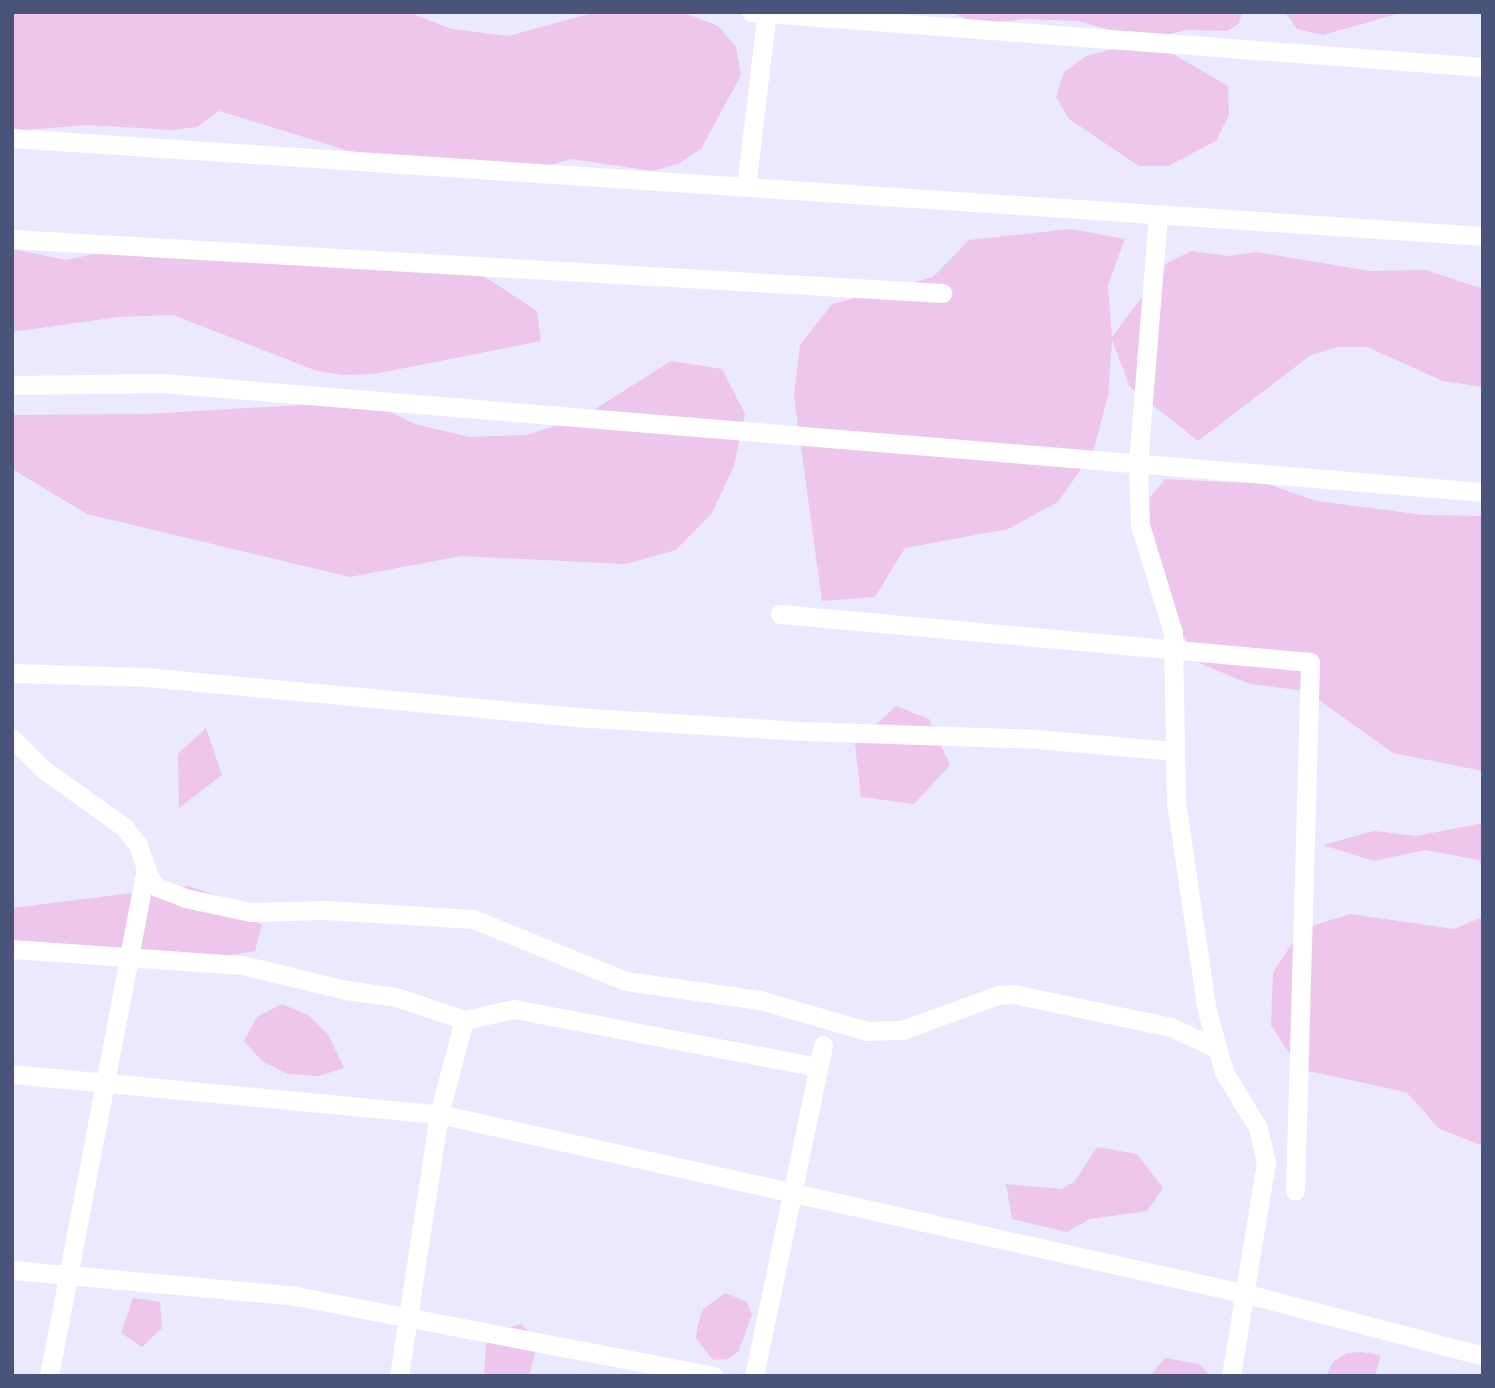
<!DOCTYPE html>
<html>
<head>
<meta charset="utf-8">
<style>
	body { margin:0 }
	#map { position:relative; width:1495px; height:1388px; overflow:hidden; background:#eae9fe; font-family:"Asap Condensed",sans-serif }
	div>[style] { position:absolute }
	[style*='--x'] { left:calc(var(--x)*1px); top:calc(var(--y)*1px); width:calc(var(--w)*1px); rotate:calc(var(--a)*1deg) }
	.green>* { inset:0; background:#eec5ec }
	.minor>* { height:19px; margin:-9.5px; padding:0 9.5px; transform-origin:9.5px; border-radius:9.5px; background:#fff }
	span { translate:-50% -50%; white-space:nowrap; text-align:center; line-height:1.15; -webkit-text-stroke:6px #f1f1ff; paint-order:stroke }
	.frame { position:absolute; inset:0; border:14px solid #49547b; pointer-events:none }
</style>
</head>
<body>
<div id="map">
	<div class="green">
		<i style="clip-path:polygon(12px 12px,408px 12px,452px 29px,508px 36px,596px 12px,682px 12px,718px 26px,736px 47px,741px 75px,701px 149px,678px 164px,653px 171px,572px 159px,520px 173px,356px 153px,219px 111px,197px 127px,171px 130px,87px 125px,12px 131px)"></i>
		<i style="clip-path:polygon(951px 12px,1243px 12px,1238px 24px,1227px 31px,1186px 30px,1158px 37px,1117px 32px,1078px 21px,1024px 19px,978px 24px)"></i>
		<i style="clip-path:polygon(1285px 12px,1404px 12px,1323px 35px,1297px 29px)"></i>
		<i style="clip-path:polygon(1113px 49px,1166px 50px,1228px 86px,1229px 115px,1216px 141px,1168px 166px,1139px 166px,1069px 119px,1056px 97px,1064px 72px,1086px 56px)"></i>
		<i style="clip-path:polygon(1071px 229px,1125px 239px,1108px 285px,1112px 337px,1167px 263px,1191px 251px,1229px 256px,1256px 252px,1370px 271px,1426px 270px,1483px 289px,1483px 387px,1443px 381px,1367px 347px,1338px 347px,1311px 355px,1198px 441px,1130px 387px,1112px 340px,1108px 396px,1093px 452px,1058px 502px,1008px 529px,905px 548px,875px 597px,822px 601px,794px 396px,800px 345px,832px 304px,933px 277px,969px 240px)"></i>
		<i style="clip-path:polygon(148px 242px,482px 275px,537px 311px,541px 341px,374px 374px,343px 375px,317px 371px,173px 315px,118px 317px,12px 332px,12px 249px,66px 260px)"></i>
		<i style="clip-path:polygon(671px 361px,722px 369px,745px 414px,734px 466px,712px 513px,676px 550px,625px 564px,461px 556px,350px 577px,87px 514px,12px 469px,12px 415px,147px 414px,368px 401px,415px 424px,469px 437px,526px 435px,581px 418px)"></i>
		<i style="clip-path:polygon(1165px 479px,1267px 484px,1317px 501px,1424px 515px,1483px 516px,1483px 771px,1393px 753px,1306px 691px,1250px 684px,1199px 663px,1144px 569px,1131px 521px)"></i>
		<i style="clip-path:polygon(896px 706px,929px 719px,950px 765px,914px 804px,861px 797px,855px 744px)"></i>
		<i style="clip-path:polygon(206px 728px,222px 775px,179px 808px,178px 754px)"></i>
		<i style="clip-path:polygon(1483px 823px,1483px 868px,1479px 860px,1425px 850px,1374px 861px,1323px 845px,1374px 831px,1416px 836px)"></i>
		<i style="clip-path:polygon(188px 886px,216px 895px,262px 925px,255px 951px,228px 956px,12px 950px,12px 908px)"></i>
		<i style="clip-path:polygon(1350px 914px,1454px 929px,1483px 917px,1483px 1146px,1440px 1129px,1406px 1092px,1299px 1069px,1271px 1025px,1273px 972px,1302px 929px)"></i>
		<i style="clip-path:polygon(282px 1004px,308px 1015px,328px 1034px,344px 1068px,319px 1076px,288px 1074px,262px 1061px,244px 1041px,257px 1017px)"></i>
		<i style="clip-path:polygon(1097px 1147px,1137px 1154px,1163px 1188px,1147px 1211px,1090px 1219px,1067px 1232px,1012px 1219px,1006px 1184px,1061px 1189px,1074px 1182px)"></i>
		<i style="clip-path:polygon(725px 1293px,747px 1302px,752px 1315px,738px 1352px,727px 1359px,713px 1360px,696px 1338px,698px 1324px,703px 1309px)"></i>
		<i style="clip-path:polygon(133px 1298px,160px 1302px,162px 1328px,142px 1347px,121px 1333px)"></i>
		<i style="clip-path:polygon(521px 1324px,538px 1342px,529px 1376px,484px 1376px,486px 1345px,493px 1332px)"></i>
		<i style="clip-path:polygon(1361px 1352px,1381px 1355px,1375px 1376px,1326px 1376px,1333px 1362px,1347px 1353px)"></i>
		<i style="clip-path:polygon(1165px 1358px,1199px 1364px,1211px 1376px,1150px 1376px)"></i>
	</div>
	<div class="minor">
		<i style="--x:751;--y:12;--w:734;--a:4.3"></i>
		<i style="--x:12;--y:138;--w:1474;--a:3.81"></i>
		<i style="--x:746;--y:187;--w:176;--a:-83.2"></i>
		<i style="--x:1158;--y:215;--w:250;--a:94.6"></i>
		<i style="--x:1138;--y:464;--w:61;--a:88.1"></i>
		<i style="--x:1140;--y:525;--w:113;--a:73"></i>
		<i style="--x:1173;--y:633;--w:169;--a:89"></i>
		<i style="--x:1176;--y:802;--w:211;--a:81.6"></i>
		<i style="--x:1207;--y:1011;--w:63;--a:74.4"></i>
		<i style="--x:1224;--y:1072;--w:66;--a:58.7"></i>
		<i style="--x:1258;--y:1128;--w:35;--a:77"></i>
		<i style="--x:1266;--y:1162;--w:217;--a:99.3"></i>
		<i style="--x:12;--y:239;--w:932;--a:3.32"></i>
		<i style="--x:12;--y:385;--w:151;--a:-0.8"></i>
		<i style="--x:163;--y:383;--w:1324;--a:4.72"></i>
		<i style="--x:780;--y:614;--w:532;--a:5.17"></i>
		<i style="--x:1310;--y:662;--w:529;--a:91.62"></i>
		<i style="--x:12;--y:673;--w:133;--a:1.7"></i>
		<i style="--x:145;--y:677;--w:431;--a:5.3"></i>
		<i style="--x:574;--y:717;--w:228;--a:3.5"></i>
		<i style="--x:802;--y:731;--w:235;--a:1.9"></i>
		<i style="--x:1037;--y:739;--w:139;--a:5"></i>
		<i style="--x:12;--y:738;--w:44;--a:45"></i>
		<i style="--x:43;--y:769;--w:100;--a:35.6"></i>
		<i style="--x:124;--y:827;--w:23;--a:52"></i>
		<i style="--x:138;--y:845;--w:36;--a:71"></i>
		<i style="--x:150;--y:879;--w:11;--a:49"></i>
		<i style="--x:157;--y:887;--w:30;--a:21"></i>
		<i style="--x:185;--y:898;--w:67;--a:12"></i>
		<i style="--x:251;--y:912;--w:74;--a:-1.5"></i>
		<i style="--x:325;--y:910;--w:148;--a:3.5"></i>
		<i style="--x:473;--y:919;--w:165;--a:22.1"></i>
		<i style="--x:626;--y:981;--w:135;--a:8.1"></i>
		<i style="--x:760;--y:1000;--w:111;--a:16.2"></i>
		<i style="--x:867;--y:1031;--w:35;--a:-2"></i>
		<i style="--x:902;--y:1030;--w:102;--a:-20"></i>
		<i style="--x:998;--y:995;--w:15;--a:-4"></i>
		<i style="--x:1013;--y:994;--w:161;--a:11.8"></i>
		<i style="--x:1171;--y:1027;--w:50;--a:25"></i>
		<i style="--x:12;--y:949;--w:231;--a:4"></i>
		<i style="--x:242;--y:965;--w:107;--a:13.5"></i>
		<i style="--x:346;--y:990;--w:50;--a:8"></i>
		<i style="--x:396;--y:997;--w:72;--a:18.7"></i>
		<i style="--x:464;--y:1020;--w:51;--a:-12.4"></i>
		<i style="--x:514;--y:1009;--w:310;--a:10.8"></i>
		<i style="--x:12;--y:1074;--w:429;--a:5.4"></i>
		<i style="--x:439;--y:1114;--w:828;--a:12.56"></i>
		<i style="--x:1247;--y:1294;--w:244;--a:14.7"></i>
		<i style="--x:12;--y:1270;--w:284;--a:5.2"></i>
		<i style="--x:295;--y:1296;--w:426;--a:10.8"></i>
		<i style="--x:49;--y:1376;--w:517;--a:-79.19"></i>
		<i style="--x:399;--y:1376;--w:265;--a:-81.3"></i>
		<i style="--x:439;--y:1114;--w:97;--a:-75.1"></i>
		<i style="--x:754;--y:1376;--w:338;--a:-78.2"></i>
	</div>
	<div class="frame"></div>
</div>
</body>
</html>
